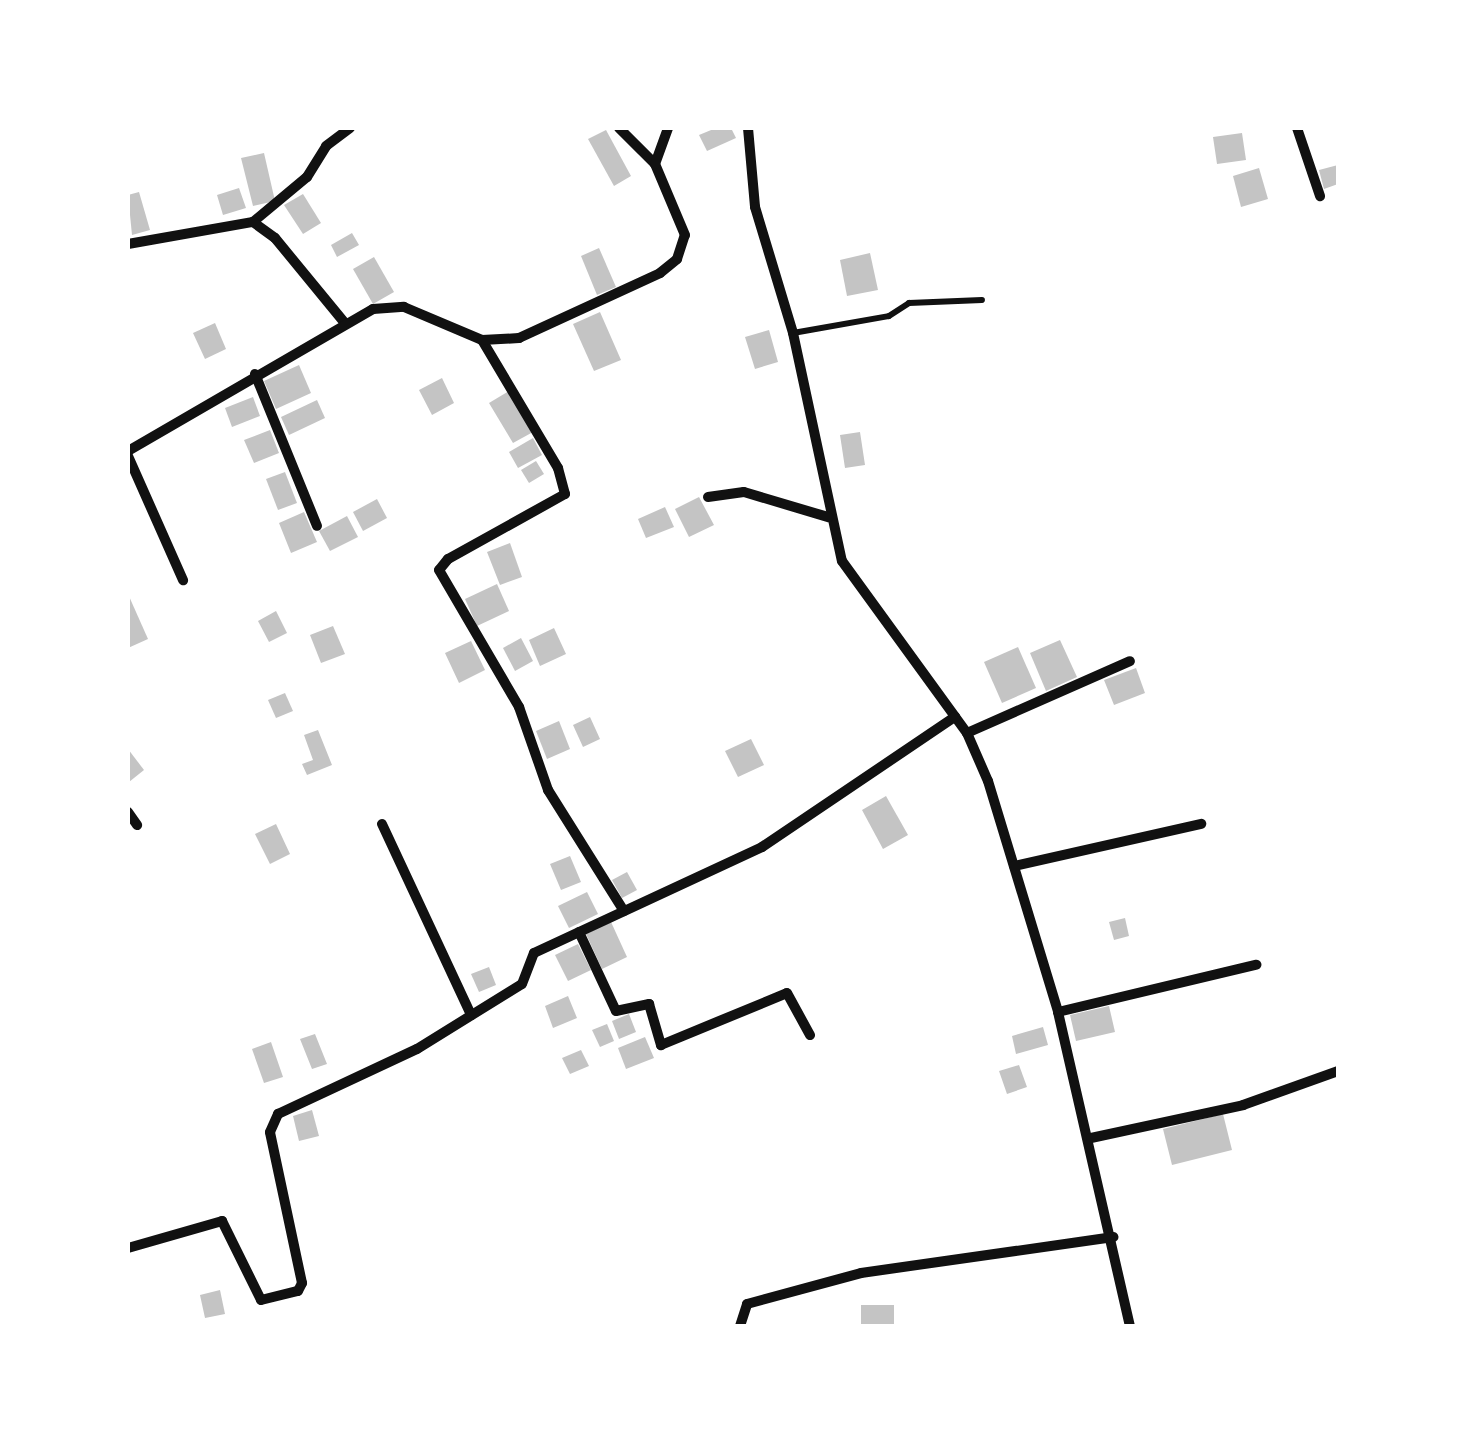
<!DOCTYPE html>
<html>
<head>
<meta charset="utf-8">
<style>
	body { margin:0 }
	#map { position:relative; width:1466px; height:1454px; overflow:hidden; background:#fff; font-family:"Space Grotesk",sans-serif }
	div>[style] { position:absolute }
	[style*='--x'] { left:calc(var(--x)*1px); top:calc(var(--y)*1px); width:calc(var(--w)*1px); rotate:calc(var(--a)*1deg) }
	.building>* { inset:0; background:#c4c4c4 }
	.service>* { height:6px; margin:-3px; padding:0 3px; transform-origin:3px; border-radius:3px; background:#111 }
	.minor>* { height:10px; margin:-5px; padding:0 5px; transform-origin:5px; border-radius:5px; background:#111 }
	span { translate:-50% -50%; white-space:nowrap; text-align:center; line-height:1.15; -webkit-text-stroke:8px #fff; paint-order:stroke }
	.frame { position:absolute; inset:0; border:130px solid #fff; pointer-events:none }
</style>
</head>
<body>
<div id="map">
	<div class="building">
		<i style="clip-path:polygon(716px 128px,731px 128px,736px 138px,707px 151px,699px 135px)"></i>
		<i style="clip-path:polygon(606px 130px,631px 176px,614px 186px,588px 139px)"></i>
		<i style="clip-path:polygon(1242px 133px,1246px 160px,1217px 164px,1213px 137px)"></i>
		<i style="clip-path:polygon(264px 153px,275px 201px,253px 206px,241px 158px)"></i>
		<i style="clip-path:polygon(1338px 165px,1338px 184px,1324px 189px,1319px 170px)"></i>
		<i style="clip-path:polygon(1259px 168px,1268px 199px,1241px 207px,1233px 176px)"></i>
		<i style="clip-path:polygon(239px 188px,246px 208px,223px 215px,217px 195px)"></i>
		<i style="clip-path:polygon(139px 192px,150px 230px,132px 235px,128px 195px)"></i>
		<i style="clip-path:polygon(303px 194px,321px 223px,303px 234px,284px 205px)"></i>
		<i style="clip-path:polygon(352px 233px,359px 245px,337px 257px,331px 245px)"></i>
		<i style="clip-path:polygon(599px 248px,616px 287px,597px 295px,581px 256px)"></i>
		<i style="clip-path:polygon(870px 253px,878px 290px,847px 296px,840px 260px)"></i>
		<i style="clip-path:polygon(374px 257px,394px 292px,373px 304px,353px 269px)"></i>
		<i style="clip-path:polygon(600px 312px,621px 360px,594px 371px,573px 324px)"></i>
		<i style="clip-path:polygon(215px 323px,226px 349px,205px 359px,193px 333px)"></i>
		<i style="clip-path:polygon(769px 330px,778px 362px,755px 369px,745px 337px)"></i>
		<i style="clip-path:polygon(299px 365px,311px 393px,276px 409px,264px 381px)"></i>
		<i style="clip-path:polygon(442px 378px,454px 403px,432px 415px,419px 390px)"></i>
		<i style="clip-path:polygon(509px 391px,533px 432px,513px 443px,489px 403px)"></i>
		<i style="clip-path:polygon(253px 397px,260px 416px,232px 427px,225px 408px)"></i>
		<i style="clip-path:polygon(317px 400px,325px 418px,289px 435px,281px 417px)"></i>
		<i style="clip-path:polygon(270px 430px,279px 453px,254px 463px,244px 440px)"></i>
		<i style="clip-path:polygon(860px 432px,865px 465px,845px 468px,840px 435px)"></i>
		<i style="clip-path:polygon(533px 438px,542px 455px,518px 468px,509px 452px)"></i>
		<i style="clip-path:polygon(536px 461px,544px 474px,529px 483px,521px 470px)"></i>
		<i style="clip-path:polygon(285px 472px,297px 503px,278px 510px,266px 479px)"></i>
		<i style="clip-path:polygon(699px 497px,714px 525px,689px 537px,675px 509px)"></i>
		<i style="clip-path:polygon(377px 499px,387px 518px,363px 531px,353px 512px)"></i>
		<i style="clip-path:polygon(665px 507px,674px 527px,646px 538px,638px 519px)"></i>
		<i style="clip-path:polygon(304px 512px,317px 542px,291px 553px,279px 523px)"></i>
		<i style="clip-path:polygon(347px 516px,358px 537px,330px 551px,319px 531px)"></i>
		<i style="clip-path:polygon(510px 543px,522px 577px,500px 585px,487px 552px)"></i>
		<i style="clip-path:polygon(497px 584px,509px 611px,477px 626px,465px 599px)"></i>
		<i style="clip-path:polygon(128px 594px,148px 639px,128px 648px)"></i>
		<i style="clip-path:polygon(276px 611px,287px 633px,269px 642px,258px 621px)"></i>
		<i style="clip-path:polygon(333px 626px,345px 654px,321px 663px,310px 635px)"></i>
		<i style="clip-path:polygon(554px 628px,566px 654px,540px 666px,529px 640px)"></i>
		<i style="clip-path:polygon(521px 638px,533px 661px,515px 671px,503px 648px)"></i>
		<i style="clip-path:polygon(1060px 640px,1077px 677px,1046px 691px,1030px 653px)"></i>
		<i style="clip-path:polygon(471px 641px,485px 670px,459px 683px,445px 653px)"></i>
		<i style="clip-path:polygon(1018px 647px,1036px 688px,1002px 703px,984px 662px)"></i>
		<i style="clip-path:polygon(1136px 668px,1145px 693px,1114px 705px,1104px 680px)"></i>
		<i style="clip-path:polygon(285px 693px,293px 711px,276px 718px,268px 700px)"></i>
		<i style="clip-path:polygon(590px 717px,600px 739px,583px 747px,573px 725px)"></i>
		<i style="clip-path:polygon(559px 721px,570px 749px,547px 759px,536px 731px)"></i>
		<i style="clip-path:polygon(318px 730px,332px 765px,307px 775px,302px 764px,313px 760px,304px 735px)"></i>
		<i style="clip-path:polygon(751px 739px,764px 765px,738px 777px,725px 751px)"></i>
		<i style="clip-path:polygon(128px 749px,144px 770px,129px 782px,128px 780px)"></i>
		<i style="clip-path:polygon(886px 796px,908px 835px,883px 849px,862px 810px)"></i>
		<i style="clip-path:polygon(276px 824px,290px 854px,270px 864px,255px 834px)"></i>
		<i style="clip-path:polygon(570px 856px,581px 882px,561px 890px,550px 864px)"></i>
		<i style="clip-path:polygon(627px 872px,637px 890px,622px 898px,612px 880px)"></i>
		<i style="clip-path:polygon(587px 892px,598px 914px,569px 928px,558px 906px)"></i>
		<i style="clip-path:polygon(1125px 918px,1129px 936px,1114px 940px,1109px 922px)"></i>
		<i style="clip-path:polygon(611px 922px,627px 957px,602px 969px,586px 934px)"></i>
		<i style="clip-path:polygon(578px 944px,591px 970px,568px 981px,555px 955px)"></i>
		<i style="clip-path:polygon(489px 967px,496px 985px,479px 992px,471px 974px)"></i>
		<i style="clip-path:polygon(568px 996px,577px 1018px,553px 1028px,545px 1006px)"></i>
		<i style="clip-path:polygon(1109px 1006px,1115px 1032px,1076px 1041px,1070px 1015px)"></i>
		<i style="clip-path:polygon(629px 1014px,636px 1032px,619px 1039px,612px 1021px)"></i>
		<i style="clip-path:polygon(607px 1024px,614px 1041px,600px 1047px,592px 1030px)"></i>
		<i style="clip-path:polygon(1043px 1027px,1048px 1045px,1016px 1054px,1012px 1036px)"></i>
		<i style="clip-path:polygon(315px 1034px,327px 1064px,312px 1069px,300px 1039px)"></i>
		<i style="clip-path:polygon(645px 1037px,654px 1058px,626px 1069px,618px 1048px)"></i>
		<i style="clip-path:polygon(271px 1042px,283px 1077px,264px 1083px,252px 1049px)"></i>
		<i style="clip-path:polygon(581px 1050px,589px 1066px,570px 1074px,562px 1058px)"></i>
		<i style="clip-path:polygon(1019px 1065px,1027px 1087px,1007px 1094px,999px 1071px)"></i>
		<i style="clip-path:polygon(312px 1110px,319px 1136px,299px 1141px,293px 1116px)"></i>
		<i style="clip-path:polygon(1223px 1114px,1232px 1150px,1172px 1165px,1163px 1129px)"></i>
		<i style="clip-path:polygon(220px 1290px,225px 1314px,205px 1318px,200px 1295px)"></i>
		<i style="clip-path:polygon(861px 1305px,894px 1305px,894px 1326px,861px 1326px)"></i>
	</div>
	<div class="service">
		<i style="--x:793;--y:333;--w:97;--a:-10"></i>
		<i style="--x:889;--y:316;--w:24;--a:-33"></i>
		<i style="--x:909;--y:303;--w:73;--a:-2.4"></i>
	</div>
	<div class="minor">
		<i style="--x:619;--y:128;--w:51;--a:45"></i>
		<i style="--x:748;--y:128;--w:79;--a:84.9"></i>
		<i style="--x:755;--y:207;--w:132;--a:73.2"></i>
		<i style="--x:793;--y:333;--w:233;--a:77.9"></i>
		<i style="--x:842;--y:561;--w:213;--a:54"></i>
		<i style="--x:967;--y:733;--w:52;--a:66.4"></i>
		<i style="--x:988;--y:781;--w:241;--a:73.1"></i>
		<i style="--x:1058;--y:1012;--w:322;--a:77.1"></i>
		<i style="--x:1297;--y:128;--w:72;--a:71.3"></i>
		<i style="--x:253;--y:222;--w:70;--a:-39.8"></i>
		<i style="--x:307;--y:177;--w:36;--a:-58"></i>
		<i style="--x:326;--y:146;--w:30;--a:-37"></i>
		<i style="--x:128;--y:244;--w:127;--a:-10"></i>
		<i style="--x:253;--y:222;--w:27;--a:36"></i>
		<i style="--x:275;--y:238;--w:109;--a:50.6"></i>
		<i style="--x:482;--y:340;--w:149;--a:59.3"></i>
		<i style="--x:558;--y:468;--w:27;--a:75"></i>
		<i style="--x:565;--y:494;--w:134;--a:150.9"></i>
		<i style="--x:448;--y:559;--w:14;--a:129"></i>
		<i style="--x:439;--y:570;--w:159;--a:59.7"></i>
		<i style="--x:519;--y:707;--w:88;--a:70.7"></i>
		<i style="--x:548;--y:790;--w:143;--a:57.9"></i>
		<i style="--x:255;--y:374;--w:164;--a:67.8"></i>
		<i style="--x:128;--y:451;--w:283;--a:-30.1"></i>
		<i style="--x:373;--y:309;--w:31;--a:-4"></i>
		<i style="--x:404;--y:307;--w:85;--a:22.9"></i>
		<i style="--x:482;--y:340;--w:37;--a:-3"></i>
		<i style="--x:519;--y:338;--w:155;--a:-24.7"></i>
		<i style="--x:660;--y:273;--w:22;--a:-39"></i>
		<i style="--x:677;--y:259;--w:25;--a:-72"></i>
		<i style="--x:685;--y:235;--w:77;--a:-112.9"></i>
		<i style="--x:655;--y:164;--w:38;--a:-70"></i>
		<i style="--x:128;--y:456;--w:136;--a:66.1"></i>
		<i style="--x:708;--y:497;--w:36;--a:-8"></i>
		<i style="--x:744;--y:492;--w:88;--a:16.6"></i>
		<i style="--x:967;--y:733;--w:178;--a:-23.8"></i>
		<i style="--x:128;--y:812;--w:16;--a:55"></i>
		<i style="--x:382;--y:824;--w:211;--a:65"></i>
		<i style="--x:1014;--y:866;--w:192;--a:-12.7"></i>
		<i style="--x:579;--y:932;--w:87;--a:64.9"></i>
		<i style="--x:616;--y:1011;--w:34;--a:-12"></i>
		<i style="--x:649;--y:1004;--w:43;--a:73.7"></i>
		<i style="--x:661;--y:1045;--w:136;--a:-22.4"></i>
		<i style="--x:787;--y:993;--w:48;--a:61.3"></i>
		<i style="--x:1058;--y:1012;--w:204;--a:-13.4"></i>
		<i style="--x:1091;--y:1138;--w:156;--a:-12.2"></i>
		<i style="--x:1243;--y:1105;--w:101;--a:-19.7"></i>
		<i style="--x:128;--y:1248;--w:98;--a:-16"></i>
		<i style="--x:222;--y:1221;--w:88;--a:63.7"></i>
		<i style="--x:261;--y:1300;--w:38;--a:-14"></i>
		<i style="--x:298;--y:1291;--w:9;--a:-63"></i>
		<i style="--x:302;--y:1283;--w:154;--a:-102"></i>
		<i style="--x:270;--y:1132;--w:20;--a:-66"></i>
		<i style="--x:278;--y:1114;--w:153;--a:-25.1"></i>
		<i style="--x:417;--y:1049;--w:123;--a:-31.8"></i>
		<i style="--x:522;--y:984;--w:33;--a:-69"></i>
		<i style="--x:534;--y:953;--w:251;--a:-24.9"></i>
		<i style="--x:762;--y:847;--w:233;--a:-34"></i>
		<i style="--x:740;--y:1326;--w:23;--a:-72"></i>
		<i style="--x:747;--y:1304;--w:118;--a:-15.2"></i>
		<i style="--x:861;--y:1273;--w:255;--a:-8.1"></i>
	</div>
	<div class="frame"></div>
</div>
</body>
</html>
